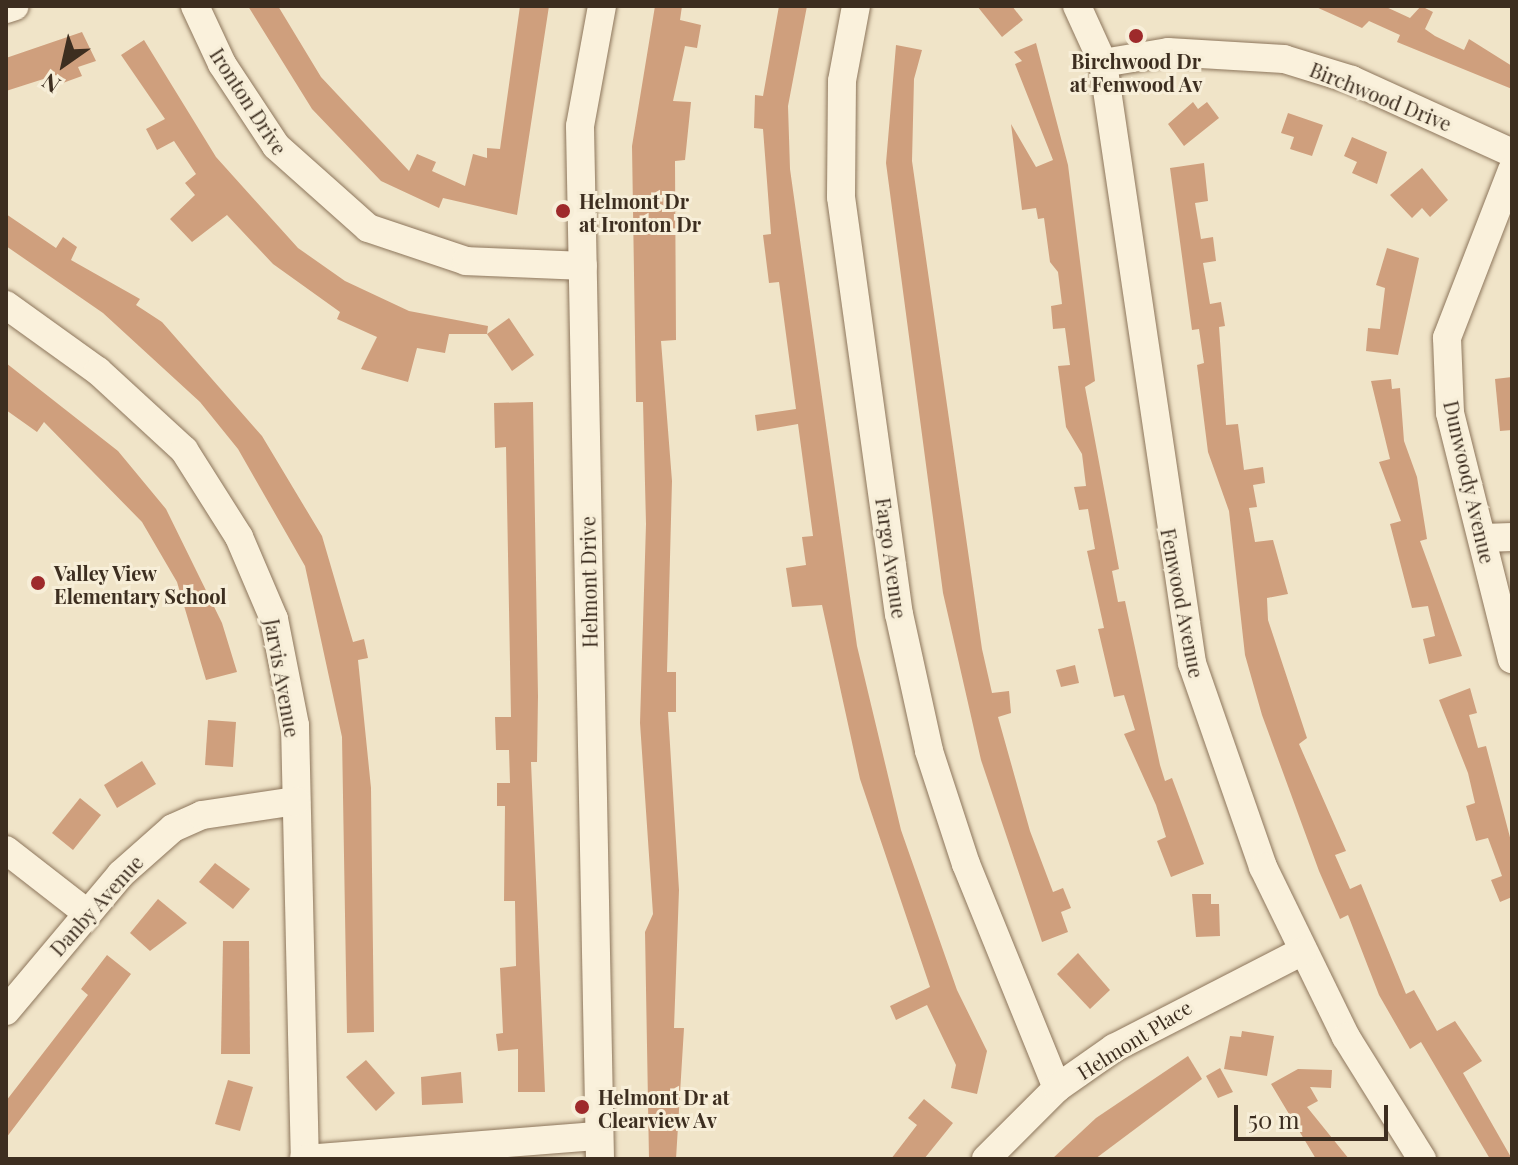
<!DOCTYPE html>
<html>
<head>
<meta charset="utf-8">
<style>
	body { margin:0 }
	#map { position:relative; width:1518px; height:1165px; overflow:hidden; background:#f0e4c8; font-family:"Playfair Display",serif }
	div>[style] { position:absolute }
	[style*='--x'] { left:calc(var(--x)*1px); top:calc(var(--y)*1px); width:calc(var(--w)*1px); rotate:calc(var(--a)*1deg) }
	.building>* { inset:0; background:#cf9f7d }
	.roads { filter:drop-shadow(0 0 2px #8d765c) drop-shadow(0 0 2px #8d765c) }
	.minor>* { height:28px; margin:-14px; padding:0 14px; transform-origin:14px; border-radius:14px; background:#faf1dc }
	.dots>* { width:22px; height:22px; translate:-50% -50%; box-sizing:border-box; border:4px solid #f7eed8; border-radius:50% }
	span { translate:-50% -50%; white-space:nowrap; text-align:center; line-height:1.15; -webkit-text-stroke:6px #f7eed8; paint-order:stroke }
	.poi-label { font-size:20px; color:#3d2e20; font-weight:700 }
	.left { translate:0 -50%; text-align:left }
	.street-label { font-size:20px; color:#3d2e20 }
	.frame { position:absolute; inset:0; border:8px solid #3d2e20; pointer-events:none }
	.north { position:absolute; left:24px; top:24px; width:80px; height:80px; -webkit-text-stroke:6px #f7eed8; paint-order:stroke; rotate:214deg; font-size:22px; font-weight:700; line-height:32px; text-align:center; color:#3d2e20 }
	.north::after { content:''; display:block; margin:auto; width:28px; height:36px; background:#3d2e20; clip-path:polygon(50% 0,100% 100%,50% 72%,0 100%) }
	.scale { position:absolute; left:1234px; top:1105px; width:154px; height:36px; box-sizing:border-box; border:4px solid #3d2e20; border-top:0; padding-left:10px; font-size:24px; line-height:28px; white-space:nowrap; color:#3d2e20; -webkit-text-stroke:6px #f7eed8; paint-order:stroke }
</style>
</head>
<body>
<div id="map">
	<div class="building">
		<i style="clip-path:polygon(248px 6px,278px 6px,321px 77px,409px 171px,417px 154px,436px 162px,432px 171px,465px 186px,473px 154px,487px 158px,487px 148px,500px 149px,520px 6px,549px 6px,517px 215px,443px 198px,439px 208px,381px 181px,312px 109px)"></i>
		<i style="clip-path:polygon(655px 6px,682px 6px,680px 20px,701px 25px,697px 48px,685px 46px,673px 101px,691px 102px,685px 160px,675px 161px,676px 340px,661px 341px,672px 481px,667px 672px,676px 672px,676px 712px,668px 712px,679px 890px,674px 1028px,684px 1028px,676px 1159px,649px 1159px,645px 932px,653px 914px,640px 723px,646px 524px,643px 402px,636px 402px,632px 146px)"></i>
		<i style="clip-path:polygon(779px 6px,807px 6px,788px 106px,790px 169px,857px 646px,901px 830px,957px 990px,987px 1051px,977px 1094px,951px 1088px,956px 1065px,927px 1005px,896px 1020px,890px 1006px,930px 987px,860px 779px,822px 605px,792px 607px,786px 568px,806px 565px,802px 537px,813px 536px,798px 424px,757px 431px,755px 415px,796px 409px,779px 282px,769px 283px,763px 235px,771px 234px,763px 129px,754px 128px,755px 95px,763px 96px)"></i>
		<i style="clip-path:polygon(977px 6px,1012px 6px,1023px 20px,1002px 37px)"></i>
		<i style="clip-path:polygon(1314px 6px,1384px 6px,1410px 18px,1421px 6px,1433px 12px,1425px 29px,1435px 36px,1464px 50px,1469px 39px,1512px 66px,1512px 89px,1397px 42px,1400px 35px,1369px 21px,1362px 28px)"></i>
		<i style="clip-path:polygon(82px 32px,96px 61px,78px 67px,82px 76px,60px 84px,56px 75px,6px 91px,6px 58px)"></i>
		<i style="clip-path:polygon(144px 40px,216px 157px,298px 248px,345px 281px,409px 311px,488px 326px,487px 334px,509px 318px,534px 355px,512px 371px,487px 334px,449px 334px,445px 353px,417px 348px,408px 382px,361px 369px,377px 337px,337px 319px,340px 312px,273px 264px,227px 215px,192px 242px,170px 219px,195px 195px,185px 183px,196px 174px,174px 141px,157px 150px,146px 129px,165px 119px,121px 55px)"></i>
		<i style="clip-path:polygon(1036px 43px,1068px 165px,1095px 381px,1085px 387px,1119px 569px,1112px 571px,1118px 602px,1125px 601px,1160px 765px,1165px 781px,1172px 778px,1204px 864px,1171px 877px,1157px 841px,1166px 837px,1156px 805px,1124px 734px,1135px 730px,1124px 695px,1114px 697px,1098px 629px,1104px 628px,1087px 551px,1095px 549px,1088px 509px,1079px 510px,1074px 487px,1086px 486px,1082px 454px,1066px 427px,1058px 366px,1070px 365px,1065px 328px,1053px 329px,1051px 306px,1062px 304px,1058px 272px,1050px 262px,1044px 218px,1038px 219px,1036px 208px,1022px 210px,1011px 124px,1036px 167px,1053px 160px,1015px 64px,1022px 61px,1014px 52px)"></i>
		<i style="clip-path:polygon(896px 45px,922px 50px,914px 79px,912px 161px,982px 649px,992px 693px,1009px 691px,1011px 713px,998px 717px,1030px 831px,1053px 892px,1063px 888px,1071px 908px,1061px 912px,1068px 932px,1042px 942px,981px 760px,943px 593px,886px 163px)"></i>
		<i style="clip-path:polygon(1193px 102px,1198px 109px,1207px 102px,1219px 118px,1184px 146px,1168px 124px)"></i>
		<i style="clip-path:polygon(1288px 113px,1323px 125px,1312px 156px,1290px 149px,1294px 137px,1281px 133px)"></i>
		<i style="clip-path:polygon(1352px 137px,1387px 152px,1377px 184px,1352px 173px,1357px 162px,1344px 156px)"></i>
		<i style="clip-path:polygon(1204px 163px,1208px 201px,1195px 203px,1201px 239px,1213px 237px,1216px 261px,1203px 263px,1210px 304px,1221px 302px,1225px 326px,1219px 327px,1226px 425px,1238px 424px,1244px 470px,1263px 467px,1265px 483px,1253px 485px,1257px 507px,1249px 508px,1255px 542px,1273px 540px,1288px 594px,1267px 598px,1268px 620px,1307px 738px,1299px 744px,1346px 851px,1335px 855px,1350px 889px,1361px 884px,1406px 994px,1414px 990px,1437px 1031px,1455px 1021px,1482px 1061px,1463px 1073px,1512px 1159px,1490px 1159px,1421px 1042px,1410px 1049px,1379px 995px,1348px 915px,1340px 919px,1319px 871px,1262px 715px,1245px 655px,1229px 511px,1208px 452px,1197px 365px,1204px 363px,1199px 329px,1192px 330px,1170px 168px)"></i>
		<i style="clip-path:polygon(1422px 168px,1448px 200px,1430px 217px,1422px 208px,1412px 218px,1390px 195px)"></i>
		<i style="clip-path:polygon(6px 214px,56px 248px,63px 237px,77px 247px,71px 260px,140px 299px,136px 305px,162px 322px,262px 436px,322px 536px,353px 642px,364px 639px,368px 658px,358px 660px,371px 788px,374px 1032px,347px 1033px,342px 737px,305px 566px,238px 449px,200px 402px,103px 313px,6px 246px)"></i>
		<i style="clip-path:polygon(1387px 248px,1419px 258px,1398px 355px,1366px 351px,1368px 328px,1380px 329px,1385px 288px,1376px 285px)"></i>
		<i style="clip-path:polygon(6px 363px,118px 451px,166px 509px,222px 623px,237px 672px,206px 680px,177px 582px,142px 522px,44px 422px,37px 432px,6px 410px)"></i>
		<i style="clip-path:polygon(1512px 377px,1512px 430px,1500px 431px,1495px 379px)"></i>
		<i style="clip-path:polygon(1391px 379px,1392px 389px,1400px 388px,1404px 441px,1417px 477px,1427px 539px,1420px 541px,1462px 656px,1429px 664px,1423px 639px,1435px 636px,1428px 606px,1412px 608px,1390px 524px,1401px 521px,1379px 462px,1390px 459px,1371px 381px)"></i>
		<i style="clip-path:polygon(533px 402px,538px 696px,537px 762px,531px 762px,545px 1092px,518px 1092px,518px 1049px,498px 1051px,496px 1034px,503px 1033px,500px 968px,516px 966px,515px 901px,504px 901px,505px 806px,497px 806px,497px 783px,510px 783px,509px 750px,496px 750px,495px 717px,511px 717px,506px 447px,495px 448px,494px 403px)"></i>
		<i style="clip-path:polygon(1075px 665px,1079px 683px,1061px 687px,1056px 670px)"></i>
		<i style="clip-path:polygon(1470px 688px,1477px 713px,1469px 715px,1478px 748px,1486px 746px,1512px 845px,1512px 897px,1500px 902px,1491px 880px,1502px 876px,1488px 838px,1476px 841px,1466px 806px,1475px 803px,1468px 773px,1439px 700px)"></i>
		<i style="clip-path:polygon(208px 720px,236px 722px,233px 767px,205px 765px)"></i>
		<i style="clip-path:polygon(142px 761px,156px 784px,117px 808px,104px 785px)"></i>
		<i style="clip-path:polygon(80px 798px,101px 815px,73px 850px,52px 833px)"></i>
		<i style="clip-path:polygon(215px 863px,250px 889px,233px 909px,199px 882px)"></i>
		<i style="clip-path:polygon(1192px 894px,1211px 894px,1211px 904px,1219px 904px,1220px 936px,1196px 937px)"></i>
		<i style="clip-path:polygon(158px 899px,187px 923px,150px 951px,130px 933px)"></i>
		<i style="clip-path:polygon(223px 941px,249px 941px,250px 1054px,221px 1054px)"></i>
		<i style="clip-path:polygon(1078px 953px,1110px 990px,1090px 1009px,1057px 974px)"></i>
		<i style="clip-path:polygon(107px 955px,131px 974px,6px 1138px,6px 1101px,88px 995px,81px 989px)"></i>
		<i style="clip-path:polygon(1242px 1031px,1274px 1036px,1267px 1076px,1224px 1069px,1230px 1036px,1241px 1037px)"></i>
		<i style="clip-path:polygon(1188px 1056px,1202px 1079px,1095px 1159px,1052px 1159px,1096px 1118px)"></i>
		<i style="clip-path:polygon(366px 1060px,395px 1093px,376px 1111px,346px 1077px)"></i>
		<i style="clip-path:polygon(1220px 1068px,1233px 1092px,1218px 1098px,1206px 1076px)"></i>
		<i style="clip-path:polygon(1298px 1069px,1332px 1070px,1331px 1088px,1310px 1087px,1318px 1101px,1307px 1107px,1349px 1159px,1316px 1159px,1271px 1084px)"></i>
		<i style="clip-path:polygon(461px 1072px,463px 1103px,422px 1105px,421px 1077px)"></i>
		<i style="clip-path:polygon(228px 1080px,253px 1087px,240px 1131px,215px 1124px)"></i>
		<i style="clip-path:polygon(924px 1099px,953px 1123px,924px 1159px,891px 1159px,917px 1125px,908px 1118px)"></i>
	</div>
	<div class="roads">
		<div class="minor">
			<i style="--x:195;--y:6;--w:64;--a:65"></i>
			<i style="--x:222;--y:64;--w:98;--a:56.6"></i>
			<i style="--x:276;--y:146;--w:123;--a:41.7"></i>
			<i style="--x:368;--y:228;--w:103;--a:18.6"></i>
			<i style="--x:466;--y:261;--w:117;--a:2.4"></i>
			<i style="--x:856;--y:6;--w:76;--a:100.6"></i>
			<i style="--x:842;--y:81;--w:116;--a:90.5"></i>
			<i style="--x:841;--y:197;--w:421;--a:82.1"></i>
			<i style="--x:899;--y:614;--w:140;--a:77.6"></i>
			<i style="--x:929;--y:751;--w:119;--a:71.9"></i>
			<i style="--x:966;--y:864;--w:242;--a:67.9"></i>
			<i style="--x:1077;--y:6;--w:63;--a:65.5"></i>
			<i style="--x:1103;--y:63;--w:607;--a:81.56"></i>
			<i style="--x:1192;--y:663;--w:216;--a:70.8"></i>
			<i style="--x:1263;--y:867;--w:189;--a:64"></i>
			<i style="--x:1346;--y:1037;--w:144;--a:58.1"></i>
			<i style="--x:6;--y:9;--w:9;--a:-18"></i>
			<i style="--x:1103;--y:63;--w:66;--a:-9.6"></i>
			<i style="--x:1168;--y:52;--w:116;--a:3.5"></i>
			<i style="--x:1284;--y:59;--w:71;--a:17.2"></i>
			<i style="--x:1352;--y:80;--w:176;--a:24.5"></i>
			<i style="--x:1512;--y:170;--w:180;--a:111.2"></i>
			<i style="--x:1447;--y:338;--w:75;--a:87.7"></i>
			<i style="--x:1450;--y:413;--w:254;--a:75.9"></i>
			<i style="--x:6;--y:305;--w:113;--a:35.7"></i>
			<i style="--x:98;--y:371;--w:117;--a:42.6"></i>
			<i style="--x:184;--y:450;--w:103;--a:57.7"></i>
			<i style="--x:239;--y:537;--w:89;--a:66.9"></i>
			<i style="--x:274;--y:619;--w:108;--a:78.8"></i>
			<i style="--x:295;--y:725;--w:434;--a:88.7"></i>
			<i style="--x:1483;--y:538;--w:29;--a:-2"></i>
			<i style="--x:6;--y:850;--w:103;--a:37.9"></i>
			<i style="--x:6;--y:1011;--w:179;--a:-50"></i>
			<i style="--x:121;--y:874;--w:69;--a:-41.5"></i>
			<i style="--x:173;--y:828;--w:32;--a:-24"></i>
			<i style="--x:202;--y:815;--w:95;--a:-8.5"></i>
			<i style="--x:304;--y:1159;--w:295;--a:-4.5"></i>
			<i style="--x:600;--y:1159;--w:1033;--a:-91.11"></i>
			<i style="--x:580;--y:126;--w:122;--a:-79.6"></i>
			<i style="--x:986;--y:1159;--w:100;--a:-45"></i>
			<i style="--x:1057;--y:1088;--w:70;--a:-35.1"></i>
			<i style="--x:1114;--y:1048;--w:212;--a:-27.2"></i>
		</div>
	</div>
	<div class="dots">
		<i style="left:1136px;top:36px;background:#9e2a2b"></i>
		<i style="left:563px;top:211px;background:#9e2a2b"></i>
		<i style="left:38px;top:583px;background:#9e2a2b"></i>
		<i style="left:582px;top:1107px;background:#9e2a2b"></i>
	</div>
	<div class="poi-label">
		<span style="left:1136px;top:72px">Birchwood Dr<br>at Fenwood Av</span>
		<span class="left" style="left:579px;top:212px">Helmont Dr<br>at Ironton Dr</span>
		<span class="left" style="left:54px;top:584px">Valley View<br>Elementary School</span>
		<span class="left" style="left:598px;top:1108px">Helmont Dr at<br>Clearview Av</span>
	</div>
	<div class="street-label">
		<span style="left:1381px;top:96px;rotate:22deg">Birchwood Drive</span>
		<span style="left:249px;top:101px;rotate:57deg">Ironton Drive</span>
		<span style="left:1470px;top:482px;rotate:77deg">Dunwoody Avenue</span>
		<span style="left:892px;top:558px;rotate:82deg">Fargo Avenue</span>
		<span style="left:588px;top:582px;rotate:-91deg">Helmont Drive</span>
		<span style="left:1183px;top:603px;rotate:79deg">Fenwood Avenue</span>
		<span style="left:283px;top:678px;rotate:80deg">Jarvis Avenue</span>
		<span style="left:96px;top:905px;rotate:-48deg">Danby Avenue</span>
		<span style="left:1134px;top:1039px;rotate:-32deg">Helmont Place</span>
	</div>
	<div class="frame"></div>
	<div class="north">N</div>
	<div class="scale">50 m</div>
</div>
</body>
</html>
